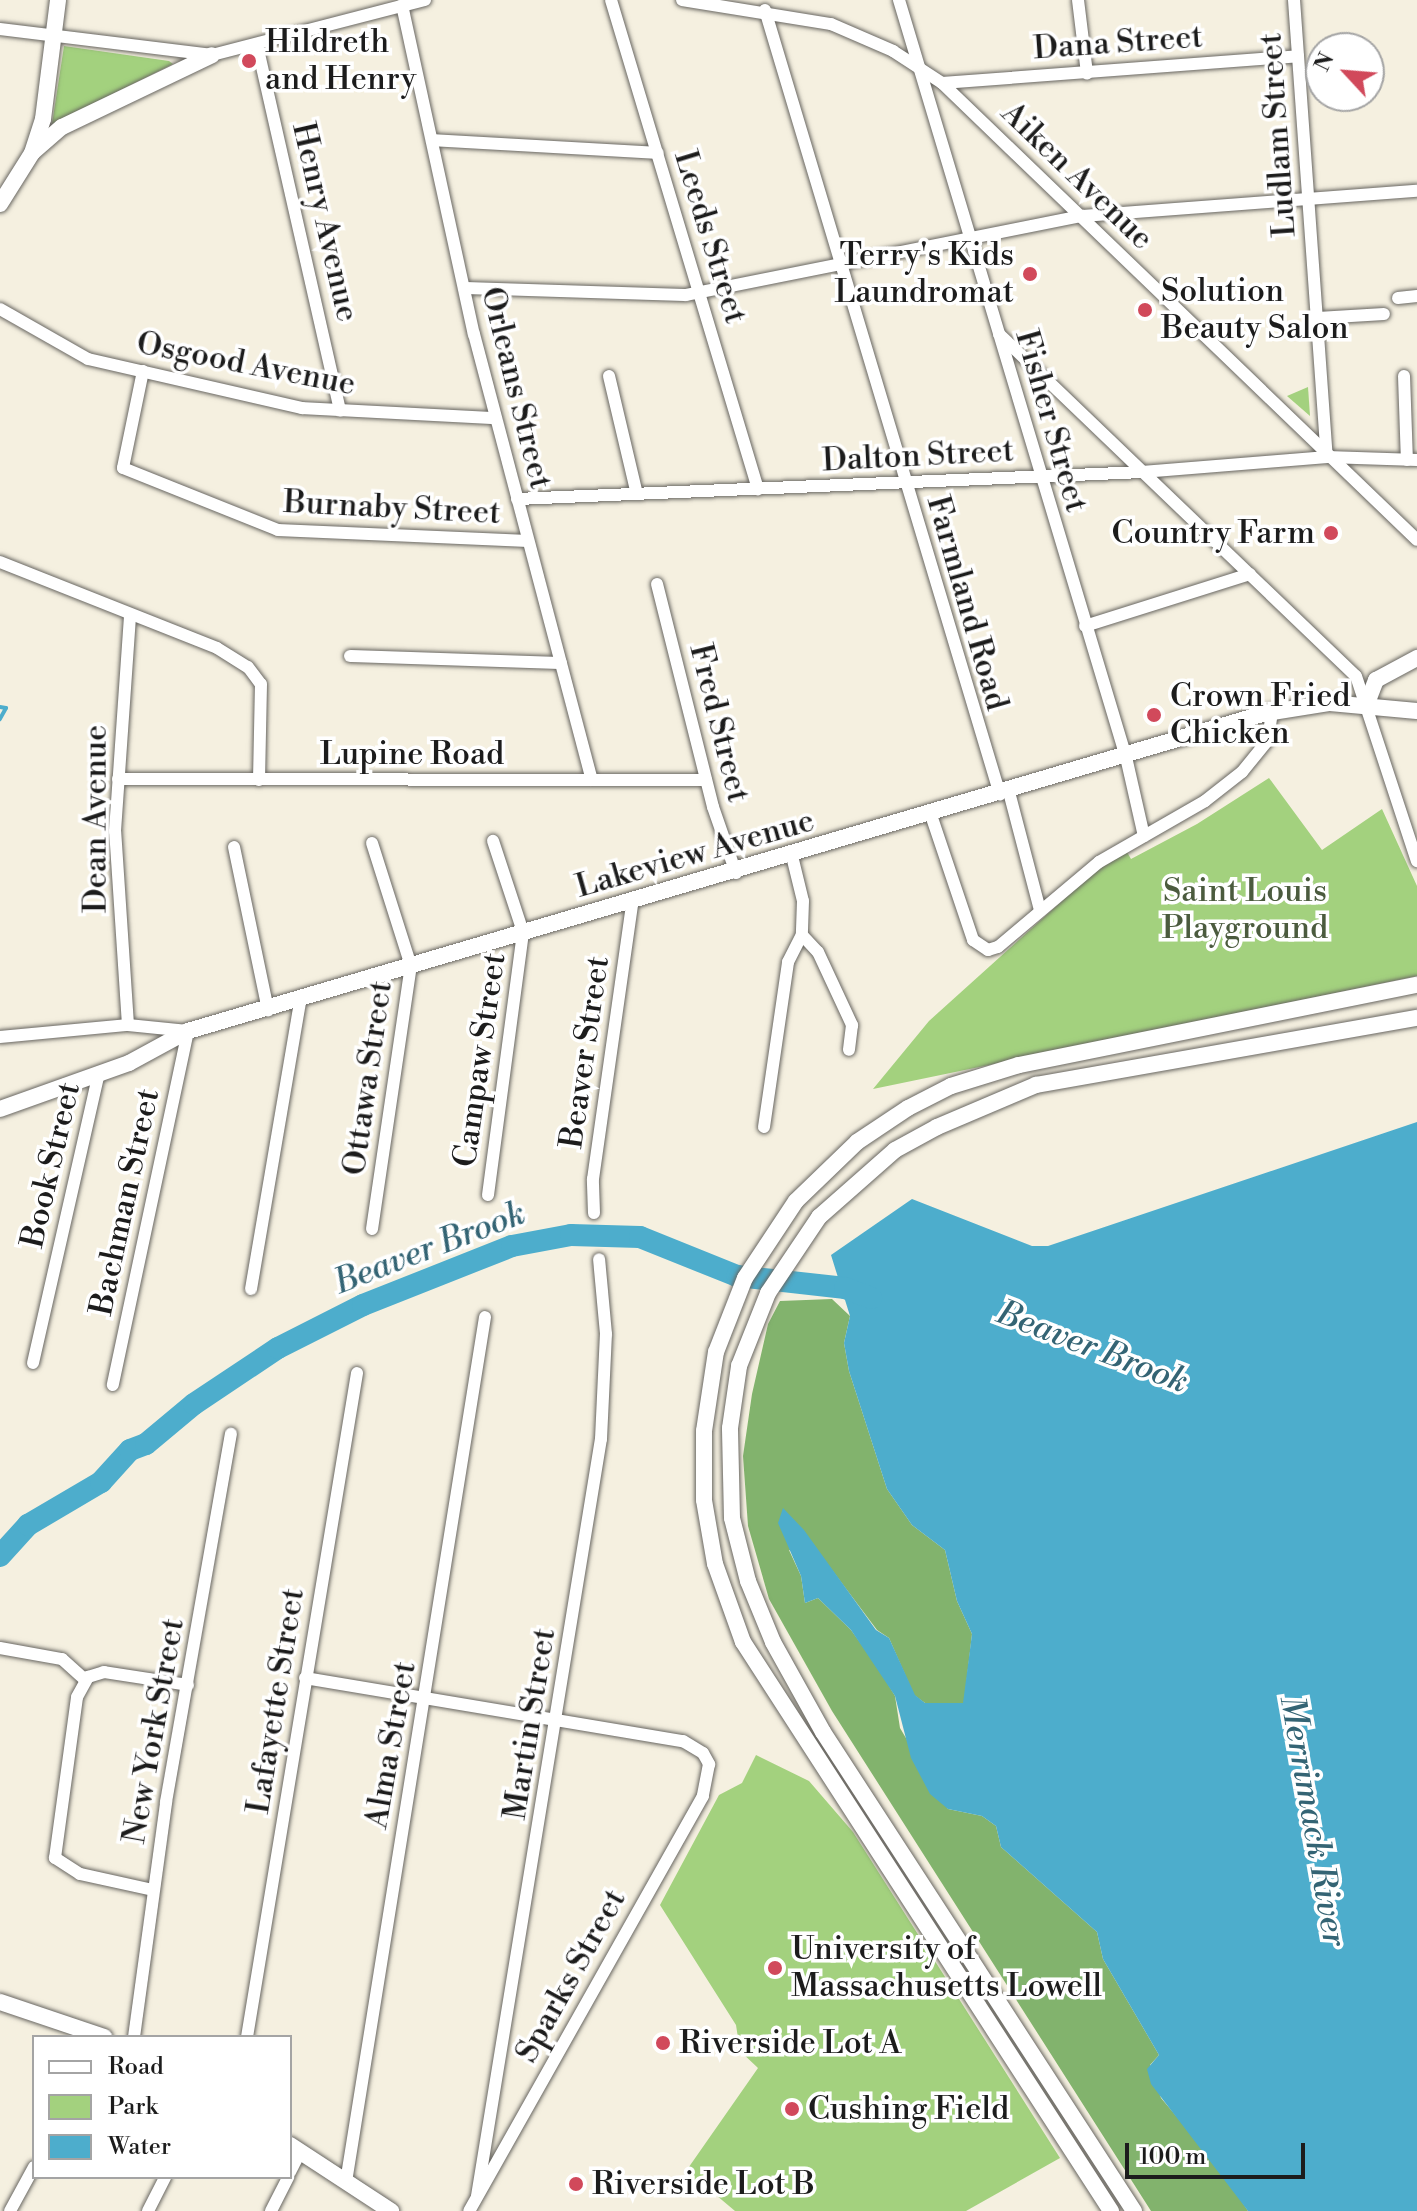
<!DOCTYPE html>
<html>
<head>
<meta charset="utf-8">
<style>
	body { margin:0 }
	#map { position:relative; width:1417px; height:2211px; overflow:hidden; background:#f5f0e0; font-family:"Libre Bodoni",serif }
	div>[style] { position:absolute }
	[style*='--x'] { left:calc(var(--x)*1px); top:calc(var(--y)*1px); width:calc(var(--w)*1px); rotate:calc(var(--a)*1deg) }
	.green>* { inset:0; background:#a3d17e }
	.forest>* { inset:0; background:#82b36d }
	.water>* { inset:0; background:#4dadcc }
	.stream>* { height:4px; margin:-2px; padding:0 2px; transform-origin:2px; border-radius:2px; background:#4dadcc }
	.river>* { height:22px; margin:-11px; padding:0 11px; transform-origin:11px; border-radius:11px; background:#4dadcc }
	.roads { filter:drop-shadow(0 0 2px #686661) drop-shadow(0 0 2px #686661) }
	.minor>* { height:12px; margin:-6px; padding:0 6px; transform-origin:6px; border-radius:6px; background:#fff }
	.major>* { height:16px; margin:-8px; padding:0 8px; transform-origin:8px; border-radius:8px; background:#fff }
	.dots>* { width:22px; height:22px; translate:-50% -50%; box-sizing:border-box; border:4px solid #fff; border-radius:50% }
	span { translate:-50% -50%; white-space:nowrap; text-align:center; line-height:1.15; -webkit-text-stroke:7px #fff; paint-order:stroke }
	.poi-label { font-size:32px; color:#1c1c1c }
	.left { translate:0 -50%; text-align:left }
	.right { translate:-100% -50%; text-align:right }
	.street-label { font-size:32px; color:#1c1c1c }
	.park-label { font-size:32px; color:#4b5b3e }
	.water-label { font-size:34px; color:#346474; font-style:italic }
	.legend { position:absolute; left:32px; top:2035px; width:260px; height:144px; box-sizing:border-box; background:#fff; border:2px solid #a4a4a4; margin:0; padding:10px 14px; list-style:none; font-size:24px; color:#1c1c1c }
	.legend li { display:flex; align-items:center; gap:16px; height:40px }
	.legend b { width:40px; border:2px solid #a4a4a4 }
	.north { position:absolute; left:1305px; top:32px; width:80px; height:80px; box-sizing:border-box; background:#fff; border:2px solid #a4a4a4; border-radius:50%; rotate:296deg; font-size:22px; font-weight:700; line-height:32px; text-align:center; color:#1c1c1c }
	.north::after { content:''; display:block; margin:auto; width:28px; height:36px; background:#d1495b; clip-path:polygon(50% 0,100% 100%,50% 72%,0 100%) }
	.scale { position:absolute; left:1125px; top:2143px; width:180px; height:36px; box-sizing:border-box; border:4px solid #1c1c1c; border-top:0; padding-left:10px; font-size:24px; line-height:28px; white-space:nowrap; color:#1c1c1c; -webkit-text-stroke:6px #fff; paint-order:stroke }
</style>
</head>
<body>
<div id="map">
	<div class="green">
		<i style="clip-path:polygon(64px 46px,169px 61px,173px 64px,52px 124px)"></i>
		<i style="clip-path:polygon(1308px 387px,1310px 416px,1287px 396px)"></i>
		<i style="clip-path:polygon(1269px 778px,1322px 850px,1382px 809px,1417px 886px,1417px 976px,873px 1089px,929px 1021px,1092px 874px,1127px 852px,1131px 859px,1197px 824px)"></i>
		<i style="clip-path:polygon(756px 1755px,809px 1781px,853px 1832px,1060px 2158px,966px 2211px,735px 2211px,716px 2195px,718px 2192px,684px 2174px,758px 2068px,740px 2051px,736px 2025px,660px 1905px,719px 1795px,742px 1783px)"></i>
	</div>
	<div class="forest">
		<i style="clip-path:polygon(832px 1299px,850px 1316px,844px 1343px,849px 1371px,887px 1489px,912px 1525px,945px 1550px,957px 1601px,972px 1634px,964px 1703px,925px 1703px,914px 1695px,889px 1638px,877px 1630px,823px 1558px,789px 1550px,801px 1576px,805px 1603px,818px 1598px,851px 1630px,877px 1666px,895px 1696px,900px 1728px,948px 1809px,982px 1816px,996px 1826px,1001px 1847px,1097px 1932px,1103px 1959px,1159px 2055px,1150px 2065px,1161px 2098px,1219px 2167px,1248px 2211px,1151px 2211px,832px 1711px,769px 1599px,748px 1526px,743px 1456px,752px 1394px,768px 1324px,780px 1301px)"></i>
	</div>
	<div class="water">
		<i style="clip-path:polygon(1417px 1122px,1417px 2211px,1248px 2211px,1151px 2084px,1147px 2069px,1159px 2055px,1103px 1959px,1097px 1932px,1001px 1847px,996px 1826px,982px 1816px,948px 1809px,930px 1794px,911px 1758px,895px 1696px,851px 1630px,818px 1598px,805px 1603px,801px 1576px,778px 1523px,783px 1508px,804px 1530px,876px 1630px,889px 1638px,915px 1695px,925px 1703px,963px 1703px,972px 1634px,957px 1601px,945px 1550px,912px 1525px,887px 1489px,849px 1371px,844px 1343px,850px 1316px,831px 1255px,912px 1199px,1032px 1246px,1048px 1246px)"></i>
	</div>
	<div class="stream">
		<i style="--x:0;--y:707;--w:6;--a:9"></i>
		<i style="--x:6;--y:708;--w:13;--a:119"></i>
	</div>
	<div class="river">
		<i style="--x:0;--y:1556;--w:42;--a:-47.9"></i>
		<i style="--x:28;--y:1525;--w:85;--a:-30.5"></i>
		<i style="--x:101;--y:1482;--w:43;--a:-47.8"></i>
		<i style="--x:130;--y:1450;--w:17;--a:-21"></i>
		<i style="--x:146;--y:1444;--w:62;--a:-39.8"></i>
		<i style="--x:194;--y:1404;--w:101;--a:-33.7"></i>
		<i style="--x:278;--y:1348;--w:95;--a:-26.8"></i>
		<i style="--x:363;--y:1305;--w:160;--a:-21.6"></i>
		<i style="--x:512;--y:1246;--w:60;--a:-10.6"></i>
		<i style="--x:571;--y:1235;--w:69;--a:1.7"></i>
		<i style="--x:640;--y:1237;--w:105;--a:21.9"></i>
		<i style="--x:737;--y:1276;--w:109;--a:6.3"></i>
		<i style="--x:845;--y:1288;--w:28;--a:21"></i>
	</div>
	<div class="roads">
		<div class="minor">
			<i style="--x:611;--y:0;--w:511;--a:73.27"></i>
			<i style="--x:682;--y:0;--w:151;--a:9.2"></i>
			<i style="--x:831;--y:24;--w:68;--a:23.5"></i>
			<i style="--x:893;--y:51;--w:59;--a:33.1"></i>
			<i style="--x:942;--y:83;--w:659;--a:43.89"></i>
			<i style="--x:899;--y:0;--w:790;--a:73.31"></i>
			<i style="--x:1126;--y:757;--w:81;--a:77.2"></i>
			<i style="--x:1078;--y:0;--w:74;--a:83"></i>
			<i style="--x:1294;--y:0;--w:458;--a:85.9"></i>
			<i style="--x:402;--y:5;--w:337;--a:77.7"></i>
			<i style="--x:474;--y:334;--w:461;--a:75.2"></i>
			<i style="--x:765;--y:10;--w:819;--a:73.33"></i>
			<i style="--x:0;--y:29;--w:214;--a:7"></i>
			<i style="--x:212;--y:55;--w:220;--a:-14.5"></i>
			<i style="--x:257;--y:45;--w:375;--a:77.2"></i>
			<i style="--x:942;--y:83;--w:357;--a:-4.3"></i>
			<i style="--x:432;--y:140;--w:226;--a:3.3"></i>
			<i style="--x:464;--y:288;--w:222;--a:1.8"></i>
			<i style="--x:686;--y:295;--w:404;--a:-11.3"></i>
			<i style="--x:1082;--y:216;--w:336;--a:-4.3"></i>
			<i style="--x:1398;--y:298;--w:19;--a:-6"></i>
			<i style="--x:0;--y:309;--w:101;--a:29.6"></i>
			<i style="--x:88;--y:359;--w:220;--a:12.9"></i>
			<i style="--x:302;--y:408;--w:193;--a:3"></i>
			<i style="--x:1318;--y:318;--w:66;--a:-3.5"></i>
			<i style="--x:999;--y:334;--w:494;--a:43.8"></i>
			<i style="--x:1356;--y:676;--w:195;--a:71.8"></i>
			<i style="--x:143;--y:371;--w:99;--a:101.7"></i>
			<i style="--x:123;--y:468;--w:167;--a:21.8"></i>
			<i style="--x:278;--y:530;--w:250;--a:2.5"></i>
			<i style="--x:609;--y:376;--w:121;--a:76.7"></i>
			<i style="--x:1404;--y:376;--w:84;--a:88"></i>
			<i style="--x:517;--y:499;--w:626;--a:-2.47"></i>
			<i style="--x:1142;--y:472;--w:186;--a:-4.6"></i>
			<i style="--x:1327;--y:457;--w:90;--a:1.9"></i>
			<i style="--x:0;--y:562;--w:233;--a:21.6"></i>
			<i style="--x:217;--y:648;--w:36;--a:32"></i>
			<i style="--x:248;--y:667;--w:21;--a:53"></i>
			<i style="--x:261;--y:684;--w:96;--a:91.2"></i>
			<i style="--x:657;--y:584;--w:230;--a:75.9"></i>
			<i style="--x:713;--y:807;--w:70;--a:70.8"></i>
			<i style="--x:1085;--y:626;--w:173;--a:-17.5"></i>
			<i style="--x:350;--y:656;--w:211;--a:1.9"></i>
			<i style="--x:118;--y:779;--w:588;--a:0.1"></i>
			<i style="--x:1009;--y:792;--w:122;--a:75.3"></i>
			<i style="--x:931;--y:815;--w:132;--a:71.4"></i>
			<i style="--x:973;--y:940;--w:18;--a:34"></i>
			<i style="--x:988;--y:950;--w:10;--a:-17"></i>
			<i style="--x:998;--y:947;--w:132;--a:-40.1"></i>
			<i style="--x:1099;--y:862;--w:122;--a:-29.9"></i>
			<i style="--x:1205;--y:801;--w:47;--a:-38.1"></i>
			<i style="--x:1242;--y:772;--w:41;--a:-50.9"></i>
			<i style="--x:1268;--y:740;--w:27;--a:-82"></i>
			<i style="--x:234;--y:847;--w:167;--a:78.2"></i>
			<i style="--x:792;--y:856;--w:46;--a:76.3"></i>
			<i style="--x:803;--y:901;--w:34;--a:92"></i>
			<i style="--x:802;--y:935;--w:23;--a:47"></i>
			<i style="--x:818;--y:952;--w:81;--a:65"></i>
			<i style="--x:852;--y:1025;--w:25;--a:97"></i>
			<i style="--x:128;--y:1025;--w:194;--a:-93.8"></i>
			<i style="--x:115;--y:831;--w:217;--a:-86"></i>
			<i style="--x:0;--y:1037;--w:129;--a:-5.4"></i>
			<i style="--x:128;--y:1025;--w:60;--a:5.7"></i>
			<i style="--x:188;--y:1031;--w:362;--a:102"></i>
			<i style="--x:764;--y:1127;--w:167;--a:-81.7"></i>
			<i style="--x:788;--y:962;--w:30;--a:-63"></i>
			<i style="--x:488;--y:1195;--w:265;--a:-82.4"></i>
			<i style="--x:523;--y:932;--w:96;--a:-108.2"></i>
			<i style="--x:594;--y:1213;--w:34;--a:-92"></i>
			<i style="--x:593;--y:1179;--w:283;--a:-81.9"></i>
			<i style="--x:372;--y:1229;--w:266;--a:-81.6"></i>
			<i style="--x:411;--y:966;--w:129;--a:-107.6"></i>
			<i style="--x:251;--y:1289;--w:292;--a:-80.3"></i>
			<i style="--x:33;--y:1363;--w:297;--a:-77.2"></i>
			<i style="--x:0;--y:1648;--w:63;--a:10.1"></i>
			<i style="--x:62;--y:1659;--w:31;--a:42"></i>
			<i style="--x:305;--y:1678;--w:383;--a:9.5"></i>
			<i style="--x:683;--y:1741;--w:23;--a:31"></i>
			<i style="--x:703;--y:1753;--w:13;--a:61"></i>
			<i style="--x:709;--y:1764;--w:33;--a:101"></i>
			<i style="--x:703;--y:1796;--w:476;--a:119.4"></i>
			<i style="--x:153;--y:1890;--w:75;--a:-167.6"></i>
			<i style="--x:80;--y:1874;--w:30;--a:-147"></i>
			<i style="--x:55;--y:1858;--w:162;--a:-82.2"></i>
			<i style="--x:77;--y:1697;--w:23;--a:-61"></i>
			<i style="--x:88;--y:1677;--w:17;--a:-17"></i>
			<i style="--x:104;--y:1672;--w:85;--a:8.8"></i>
			<i style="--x:134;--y:2037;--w:237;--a:-82.2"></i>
			<i style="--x:166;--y:1802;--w:374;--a:-80"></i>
			<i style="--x:247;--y:2037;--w:673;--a:-80.59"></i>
			<i style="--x:290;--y:2172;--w:22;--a:-63"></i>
			<i style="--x:346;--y:2182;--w:876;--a:-80.87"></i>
			<i style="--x:477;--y:2196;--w:767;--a:-80.7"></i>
			<i style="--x:601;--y:1439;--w:105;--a:-87.3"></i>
			<i style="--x:606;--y:1334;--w:75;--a:-95.3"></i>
			<i style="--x:10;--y:2211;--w:50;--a:-61.4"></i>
			<i style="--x:148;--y:2211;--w:38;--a:-63"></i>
			<i style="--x:271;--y:2211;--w:38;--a:-63"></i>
		</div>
		<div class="major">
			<i style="--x:33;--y:152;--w:38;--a:-41"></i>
			<i style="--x:62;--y:127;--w:166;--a:-25.6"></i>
			<i style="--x:0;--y:204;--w:60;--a:-57.9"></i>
			<i style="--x:32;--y:153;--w:36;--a:-72"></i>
			<i style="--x:43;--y:119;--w:120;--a:-82.8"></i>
			<i style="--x:1366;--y:706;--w:28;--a:-69"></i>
			<i style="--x:1376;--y:680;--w:47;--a:-28.2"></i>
			<i style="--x:0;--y:1109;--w:137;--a:-19.6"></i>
			<i style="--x:129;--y:1063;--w:67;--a:-28.5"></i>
			<i style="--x:188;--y:1031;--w:1124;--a:-16.44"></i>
			<i style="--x:1266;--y:713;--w:65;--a:-8.9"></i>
			<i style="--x:1330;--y:703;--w:87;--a:5.3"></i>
			<i style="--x:0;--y:2002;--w:110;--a:18.6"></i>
			<i style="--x:290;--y:2145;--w:121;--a:33.2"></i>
			<i style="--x:1111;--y:2211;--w:678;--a:-122.89"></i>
			<i style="--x:743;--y:1642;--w:83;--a:-109.7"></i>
			<i style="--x:715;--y:1564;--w:65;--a:-99.8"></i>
			<i style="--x:704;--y:1500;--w:69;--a:-90"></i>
			<i style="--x:704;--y:1431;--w:80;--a:-81.4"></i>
			<i style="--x:716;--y:1352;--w:79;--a:-68.6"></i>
			<i style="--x:745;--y:1278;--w:92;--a:-56.5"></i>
			<i style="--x:796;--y:1201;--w:85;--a:-44"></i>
			<i style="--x:857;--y:1142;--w:61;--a:-33.7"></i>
			<i style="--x:908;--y:1108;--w:48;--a:-27.1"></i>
			<i style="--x:951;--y:1086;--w:71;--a:-17.2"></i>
			<i style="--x:1019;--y:1065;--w:406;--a:-11.4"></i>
			<i style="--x:1134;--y:2211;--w:571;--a:-122.99"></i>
			<i style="--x:823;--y:1732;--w:103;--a:-119.1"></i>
			<i style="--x:773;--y:1642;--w:66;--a:-112.3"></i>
			<i style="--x:748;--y:1581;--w:65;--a:-104.3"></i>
			<i style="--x:732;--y:1518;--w:90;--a:-91.3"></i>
			<i style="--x:730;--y:1428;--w:63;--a:-81.7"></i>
			<i style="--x:739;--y:1366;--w:79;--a:-68.3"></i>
			<i style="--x:768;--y:1293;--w:92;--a:-56.1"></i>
			<i style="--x:819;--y:1217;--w:101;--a:-41.4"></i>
			<i style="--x:895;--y:1150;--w:48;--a:-28.7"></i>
			<i style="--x:937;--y:1127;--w:108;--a:-23"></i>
			<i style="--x:1036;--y:1085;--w:387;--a:-10"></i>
		</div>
	</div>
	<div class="dots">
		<i style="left:249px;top:61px;background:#d1495b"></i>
		<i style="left:1030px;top:274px;background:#d1495b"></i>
		<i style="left:1145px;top:310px;background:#d1495b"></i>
		<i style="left:1331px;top:533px;background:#d1495b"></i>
		<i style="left:1154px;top:715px;background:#d1495b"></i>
		<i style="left:775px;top:1968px;background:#d1495b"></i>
		<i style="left:663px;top:2043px;background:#d1495b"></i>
		<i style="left:792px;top:2109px;background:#d1495b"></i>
		<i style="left:576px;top:2184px;background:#d1495b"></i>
	</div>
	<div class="poi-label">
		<span class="left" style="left:265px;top:61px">Hildreth<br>and Henry</span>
		<span class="right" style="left:1014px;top:274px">Terry's Kids<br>Laundromat</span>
		<span class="left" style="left:1161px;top:310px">Solution<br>Beauty Salon</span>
		<span class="right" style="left:1315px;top:533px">Country Farm</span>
		<span class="left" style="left:1170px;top:715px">Crown Fried<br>Chicken</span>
		<span class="left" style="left:791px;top:1968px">University of<br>Massachusetts Lowell</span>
		<span class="left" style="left:679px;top:2043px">Riverside Lot A</span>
		<span class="left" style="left:808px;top:2109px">Cushing Field</span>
		<span class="left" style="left:592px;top:2184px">Riverside Lot B</span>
	</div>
	<div class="street-label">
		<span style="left:1118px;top:43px;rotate:-4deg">Dana Street</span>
		<span style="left:1278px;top:135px;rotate:-94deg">Ludlam Street</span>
		<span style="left:1077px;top:176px;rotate:44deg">Aiken Avenue</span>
		<span style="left:325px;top:222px;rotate:77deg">Henry Avenue</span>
		<span style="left:710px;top:237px;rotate:73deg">Leeds Street</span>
		<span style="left:246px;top:364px;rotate:11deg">Osgood Avenue</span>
		<span style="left:516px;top:388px;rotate:76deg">Orleans Street</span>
		<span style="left:1051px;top:421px;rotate:74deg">Fisher Street</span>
		<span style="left:918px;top:456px;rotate:-3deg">Dalton Street</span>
		<span style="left:392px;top:508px;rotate:3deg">Burnaby Street</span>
		<span style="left:967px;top:603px;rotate:74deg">Farmland Road</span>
		<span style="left:719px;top:723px;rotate:76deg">Fred Street</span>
		<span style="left:412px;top:754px">Lupine Road</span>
		<span style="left:96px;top:819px;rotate:-90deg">Dean Avenue</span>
		<span style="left:695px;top:854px;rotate:-16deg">Lakeview Avenue</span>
		<span style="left:585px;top:1052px;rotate:-82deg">Beaver Street</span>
		<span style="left:480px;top:1060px;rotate:-82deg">Campaw Street</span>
		<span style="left:368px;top:1078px;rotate:-82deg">Ottawa Street</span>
		<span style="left:51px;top:1165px;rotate:-77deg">Book Street</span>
		<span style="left:125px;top:1202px;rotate:-78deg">Bachman Street</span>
		<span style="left:276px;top:1701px;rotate:-81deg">Lafayette Street</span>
		<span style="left:530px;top:1724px;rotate:-81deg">Martin Street</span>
		<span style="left:154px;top:1731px;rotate:-80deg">New York Street</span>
		<span style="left:391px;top:1745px;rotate:-80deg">Alma Street</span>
		<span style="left:571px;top:1976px;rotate:-61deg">Sparks Street</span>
	</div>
	<div class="park-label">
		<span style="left:1245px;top:910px">Saint Louis<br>Playground</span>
	</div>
	<div class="water-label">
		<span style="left:430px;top:1249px;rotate:-21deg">Beaver Brook</span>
		<span style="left:1092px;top:1348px;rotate:21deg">Beaver Brook</span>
		<span style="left:1312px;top:1821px;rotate:80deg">Merrimack River</span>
	</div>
	<ul class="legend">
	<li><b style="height:10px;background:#fff"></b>Road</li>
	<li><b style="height:22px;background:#a3d17e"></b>Park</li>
	<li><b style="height:22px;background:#4dadcc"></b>Water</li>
	</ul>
	<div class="north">N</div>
	<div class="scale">100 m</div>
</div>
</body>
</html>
